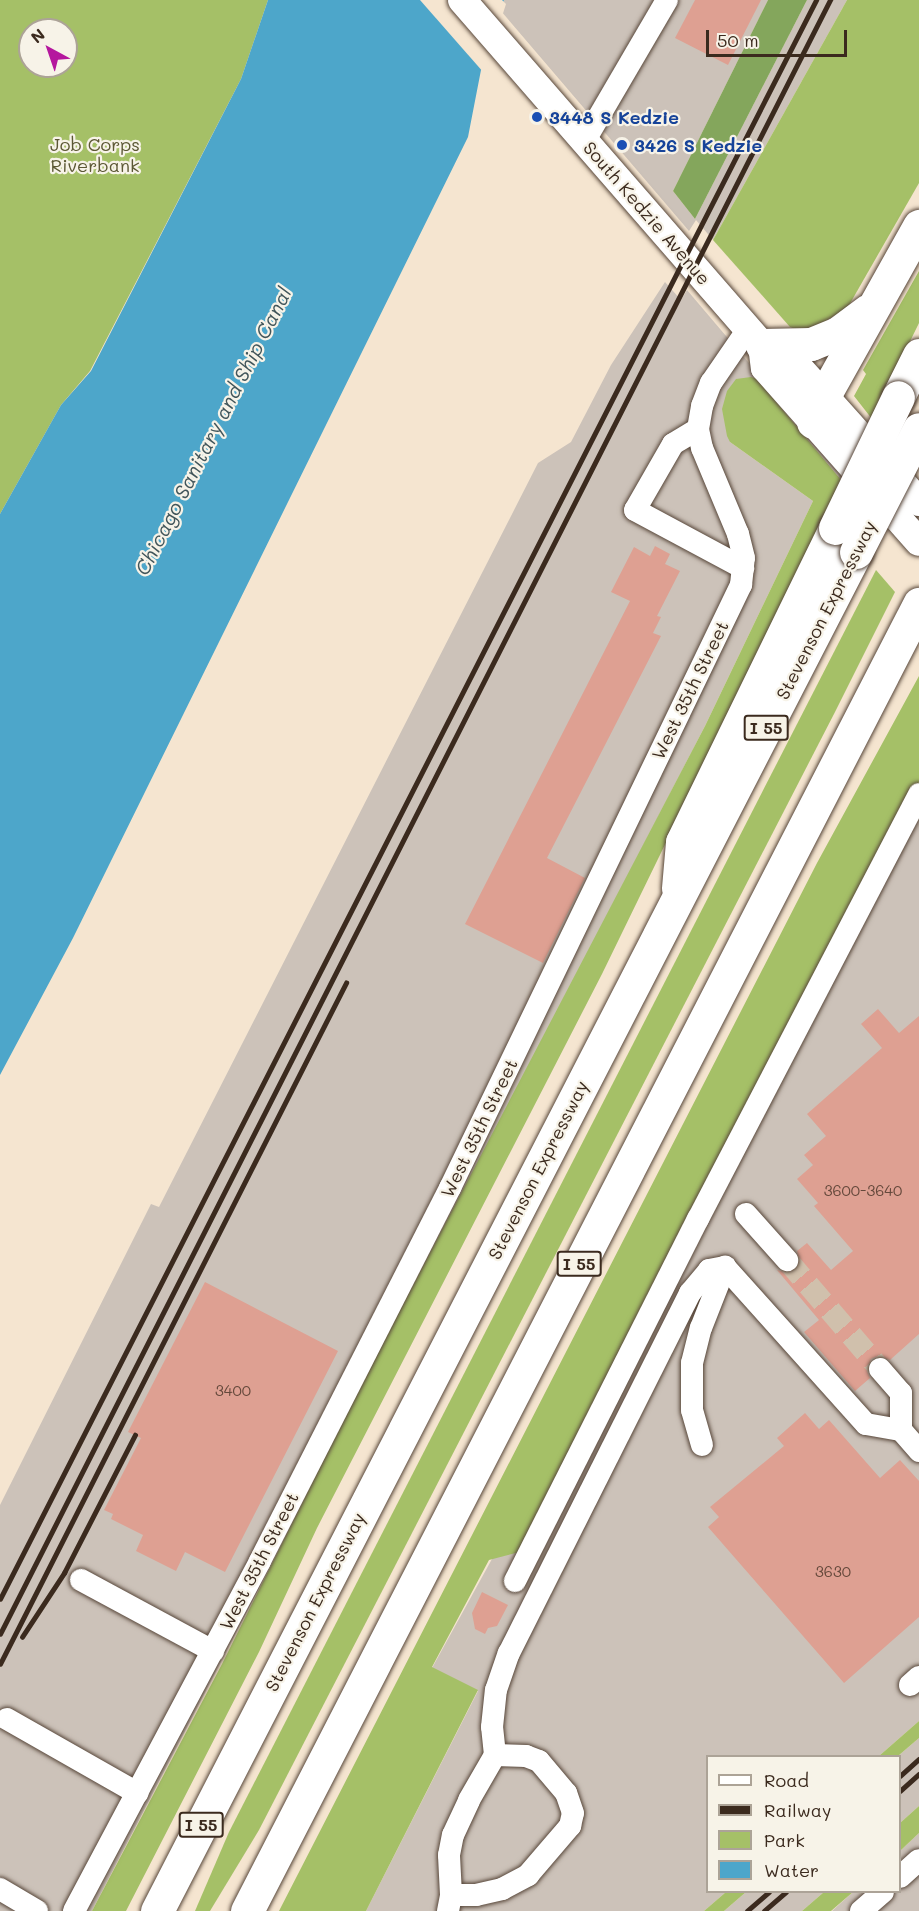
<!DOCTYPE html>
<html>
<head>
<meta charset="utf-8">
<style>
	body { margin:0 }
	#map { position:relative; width:919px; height:1911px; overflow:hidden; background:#f5e5d0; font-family:Mali,sans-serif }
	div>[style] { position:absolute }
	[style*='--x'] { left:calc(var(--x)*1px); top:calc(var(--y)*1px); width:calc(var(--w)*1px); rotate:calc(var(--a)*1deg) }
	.industrial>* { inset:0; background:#ccc2b9 }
	.green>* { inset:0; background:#a5c067 }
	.forest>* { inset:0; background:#84a65c }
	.water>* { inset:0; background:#4da6ca }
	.pier>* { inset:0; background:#f5e5d0 }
	.building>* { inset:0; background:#dea092 }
	.minor-tunnel>* { height:22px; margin-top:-11px; transform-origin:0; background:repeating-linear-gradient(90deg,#d0c0ac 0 22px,transparent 0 33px) }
	.roads { filter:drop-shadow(0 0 2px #574639) drop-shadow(0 0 2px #574639) }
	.minor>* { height:22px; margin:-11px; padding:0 11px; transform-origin:11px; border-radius:11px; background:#fff }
	.major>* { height:28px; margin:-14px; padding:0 14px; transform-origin:14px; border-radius:14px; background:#fff }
	.highway>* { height:33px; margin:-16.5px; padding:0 16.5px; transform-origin:16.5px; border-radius:16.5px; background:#fff }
	.rail>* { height:4.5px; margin:-2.25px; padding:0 2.25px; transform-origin:2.25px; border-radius:2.25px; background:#3b2a1e }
	.bridges { filter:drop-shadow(0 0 2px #574639) drop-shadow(0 0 2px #574639) }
	.highway-bridge>* { height:33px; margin:-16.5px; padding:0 16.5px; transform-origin:16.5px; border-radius:16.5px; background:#fff }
	.dots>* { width:16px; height:16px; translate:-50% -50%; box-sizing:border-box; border:3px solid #f7f3e8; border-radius:50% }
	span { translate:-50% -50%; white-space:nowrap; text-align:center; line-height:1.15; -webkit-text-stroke:4.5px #f7f3e8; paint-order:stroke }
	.number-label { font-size:15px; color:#64483b }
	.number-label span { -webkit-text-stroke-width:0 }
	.shield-label span { padding:2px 4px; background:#f7f3e8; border:2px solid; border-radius:4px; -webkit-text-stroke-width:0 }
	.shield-label { font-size:16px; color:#3b2a1e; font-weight:700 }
	.transit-label { font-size:18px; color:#164399; font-weight:700 }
	.left { translate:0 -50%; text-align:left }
	.park-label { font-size:18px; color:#5b5734 }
	.street-label { font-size:18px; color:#3b2a1e }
	.water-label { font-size:20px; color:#41555a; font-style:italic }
	.legend { position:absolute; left:706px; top:1755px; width:195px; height:138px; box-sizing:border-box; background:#f7f3e8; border:2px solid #aca397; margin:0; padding:8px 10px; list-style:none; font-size:18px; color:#3b2a1e }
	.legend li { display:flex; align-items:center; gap:12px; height:30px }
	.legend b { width:30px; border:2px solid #aca397 }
	.north { position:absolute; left:18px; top:18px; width:60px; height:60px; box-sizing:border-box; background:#f7f3e8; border:2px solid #aca397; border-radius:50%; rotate:320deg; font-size:16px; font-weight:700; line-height:24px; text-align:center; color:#3b2a1e }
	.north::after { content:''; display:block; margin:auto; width:21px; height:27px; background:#b5179e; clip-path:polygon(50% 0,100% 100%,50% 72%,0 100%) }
	.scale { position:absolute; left:706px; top:30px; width:141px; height:27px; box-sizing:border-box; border:3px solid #3b2a1e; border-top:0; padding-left:8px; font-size:18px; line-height:21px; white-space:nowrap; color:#3b2a1e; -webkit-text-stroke:4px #f7f3e8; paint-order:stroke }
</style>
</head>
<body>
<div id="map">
	<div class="industrial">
		<i style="clip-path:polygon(504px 0,768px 0,673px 191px,695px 219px,807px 0,847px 0,713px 240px,696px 220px,689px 231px,501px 11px)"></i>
		<i style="clip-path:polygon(665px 282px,681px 300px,687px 290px,845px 476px,842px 481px,757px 379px,730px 442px,813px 501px,705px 726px,92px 1911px,0 1911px,0 1505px,151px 1204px,159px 1207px,538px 463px,571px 442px,611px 365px)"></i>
		<i style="clip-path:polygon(919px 783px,919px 1721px,879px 1756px,708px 1756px,708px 1892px,726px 1892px,704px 1911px,366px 1911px,478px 1691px,432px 1668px)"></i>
		<i style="clip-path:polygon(919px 1738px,919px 1806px,900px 1823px,898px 1756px)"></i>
		<i style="clip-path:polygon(919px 1833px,919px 1911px,832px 1911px,853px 1892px,900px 1892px,900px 1851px)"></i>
		<i style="clip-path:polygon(746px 1892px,824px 1892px,802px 1911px,724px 1911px)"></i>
	</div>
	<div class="green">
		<i style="clip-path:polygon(evenodd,0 0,268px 0,241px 79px,90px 371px,61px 405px,0 514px,0 0,30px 30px,66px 30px,66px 66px,30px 66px,30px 30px)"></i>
		<i style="clip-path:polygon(847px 0,919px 0,919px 183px,848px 307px,807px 333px,790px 327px,713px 240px)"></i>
		<i style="clip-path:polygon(919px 271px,919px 323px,872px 419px,854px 396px,866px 374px,863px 370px)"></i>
		<i style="clip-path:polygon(751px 377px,757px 379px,842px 481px,602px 974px,317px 1528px,259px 1652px,126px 1911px,92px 1911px,222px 1664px,363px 1381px,705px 726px,813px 501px,730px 442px,727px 436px,722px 409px,727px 391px,736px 379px)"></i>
		<i style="clip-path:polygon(876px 570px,895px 592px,835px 712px,259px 1830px,210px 1911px,195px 1911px,229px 1832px)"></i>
		<i style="clip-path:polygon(919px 676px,919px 783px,523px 1551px,489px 1560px,432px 1667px,478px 1690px,366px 1911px,279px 1911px,817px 863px)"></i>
		<i style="clip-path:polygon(919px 1721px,919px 1738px,898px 1756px,879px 1756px)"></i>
		<i style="clip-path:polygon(919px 1806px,919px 1833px,900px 1851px,900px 1823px)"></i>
		<i style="clip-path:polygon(726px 1892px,746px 1892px,724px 1911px,704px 1911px)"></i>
		<i style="clip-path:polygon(824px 1892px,853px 1892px,831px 1911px,802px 1911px)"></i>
	</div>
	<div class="forest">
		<i style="clip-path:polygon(768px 0,807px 0,695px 219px,673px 191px)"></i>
	</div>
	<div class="water">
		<i style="clip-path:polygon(268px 0,504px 0,481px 70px,468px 137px,73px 938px,0 1075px,0 514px,61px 405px,91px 371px,241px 79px)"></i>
	</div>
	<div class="pier">
		<i style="clip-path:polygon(420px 0,502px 0,506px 4px,484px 73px)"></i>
	</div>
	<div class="building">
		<i style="clip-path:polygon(695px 0,761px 0,728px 65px,675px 38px)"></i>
		<i style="clip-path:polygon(655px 546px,670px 554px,665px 564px,680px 571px,657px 616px,661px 617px,653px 633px,661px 636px,547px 858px,585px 878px,543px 963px,465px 924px,630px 601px,611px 592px,634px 547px,650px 556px)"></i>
		<i style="clip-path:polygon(878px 1009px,899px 1033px,919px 1016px,919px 1334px,890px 1360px,878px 1356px,871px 1359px,867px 1371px,870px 1378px,855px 1391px,804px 1332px,819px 1320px,777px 1270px,789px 1273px,795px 1270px,800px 1264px,797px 1251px,807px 1243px,831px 1270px,853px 1251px,814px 1206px,818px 1203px,797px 1179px,813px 1165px,804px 1155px,826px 1136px,807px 1114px,882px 1048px,861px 1024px)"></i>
		<i style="clip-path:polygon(205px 1282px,338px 1351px,225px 1572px,185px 1552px,176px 1571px,136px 1551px,143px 1535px,111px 1519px,113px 1514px,104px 1510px,141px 1438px,128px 1432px)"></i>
		<i style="clip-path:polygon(805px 1413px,819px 1429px,829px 1420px,880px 1478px,900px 1460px,919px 1481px,919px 1617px,844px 1683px,708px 1527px,719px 1517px,710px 1507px,784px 1446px,777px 1438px)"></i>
		<i style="clip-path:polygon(482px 1592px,508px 1605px,497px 1626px,488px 1628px,485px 1634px,475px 1629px,472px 1613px)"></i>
	</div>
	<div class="minor-tunnel">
		<i style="--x:787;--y:1260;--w:143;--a:49.5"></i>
	</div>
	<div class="roads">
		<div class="minor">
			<i style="--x:584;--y:142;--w:164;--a:-59.7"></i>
			<i style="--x:698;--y:429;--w:29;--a:149"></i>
			<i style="--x:673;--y:444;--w:76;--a:119.9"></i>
			<i style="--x:635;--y:510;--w:123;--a:28.2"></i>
			<i style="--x:746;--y:1214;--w:62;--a:48.3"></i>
			<i style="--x:725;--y:1267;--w:211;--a:48.1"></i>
			<i style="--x:866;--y:1424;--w:36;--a:10"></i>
			<i style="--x:901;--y:1430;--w:28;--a:49"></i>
			<i style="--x:880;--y:1369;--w:32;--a:49"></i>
			<i style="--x:901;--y:1393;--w:37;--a:90"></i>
			<i style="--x:702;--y:1445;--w:36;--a:-106"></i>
			<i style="--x:692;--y:1410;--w:47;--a:-90"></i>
			<i style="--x:692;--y:1363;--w:36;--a:-76"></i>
			<i style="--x:701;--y:1328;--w:66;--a:-68.5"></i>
			<i style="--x:81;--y:1580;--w:150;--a:28.3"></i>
			<i style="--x:515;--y:1581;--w:406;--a:-63.2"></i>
			<i style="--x:698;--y:1219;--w:479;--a:-62.5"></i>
			<i style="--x:910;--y:1685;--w:12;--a:-42"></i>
			<i style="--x:7;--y:1719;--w:150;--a:29.6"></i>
			<i style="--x:900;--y:1877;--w:25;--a:-42"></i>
			<i style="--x:0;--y:1889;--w:43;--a:30.7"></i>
			<i style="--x:451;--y:1895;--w:25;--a:0"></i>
			<i style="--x:476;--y:1895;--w:27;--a:-13"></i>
			<i style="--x:502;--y:1889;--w:30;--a:-28"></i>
			<i style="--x:528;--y:1875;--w:65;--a:-49.4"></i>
			<i style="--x:570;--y:1826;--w:13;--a:-77"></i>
			<i style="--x:573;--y:1813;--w:21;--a:-109"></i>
			<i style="--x:566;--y:1793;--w:42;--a:-130.2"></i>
			<i style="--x:539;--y:1761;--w:14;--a:-159"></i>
			<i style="--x:526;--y:1756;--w:31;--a:-178"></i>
			<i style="--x:74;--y:1911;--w:396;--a:-62"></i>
			<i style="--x:260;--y:1561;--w:419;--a:-63"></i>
			<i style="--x:450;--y:1188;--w:670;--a:-64.24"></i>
			<i style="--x:741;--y:585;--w:27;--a:-84"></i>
			<i style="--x:744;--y:558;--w:25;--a:-104"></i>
			<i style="--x:738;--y:534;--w:93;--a:-112.7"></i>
			<i style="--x:702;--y:448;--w:19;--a:-102"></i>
			<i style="--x:698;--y:429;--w:23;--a:-80"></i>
			<i style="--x:702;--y:406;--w:25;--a:-69"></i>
			<i style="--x:711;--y:383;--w:65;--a:-55.6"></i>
			<i style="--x:448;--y:1911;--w:16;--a:-79"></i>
			<i style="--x:451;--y:1895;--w:40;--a:-92.9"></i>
			<i style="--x:449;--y:1855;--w:20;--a:-79"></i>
			<i style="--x:453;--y:1835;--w:38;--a:-65"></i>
			<i style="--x:469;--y:1800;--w:52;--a:-60"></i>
			<i style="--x:495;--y:1755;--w:28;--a:-96"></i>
			<i style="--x:492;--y:1727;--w:37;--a:-84"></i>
			<i style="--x:496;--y:1690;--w:39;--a:-71"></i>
			<i style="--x:509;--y:1653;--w:403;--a:-63.3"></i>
			<i style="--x:690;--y:1293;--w:30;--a:-50"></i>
			<i style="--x:709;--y:1270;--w:16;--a:-11"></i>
			<i style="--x:861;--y:1911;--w:29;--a:-41"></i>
		</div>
		<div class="major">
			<i style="--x:462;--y:0;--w:457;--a:49"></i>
			<i style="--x:762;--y:345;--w:25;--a:18"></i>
			<i style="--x:786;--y:353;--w:200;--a:48.2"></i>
			<i style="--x:762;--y:345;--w:23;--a:83"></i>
			<i style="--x:765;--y:368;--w:232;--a:48.5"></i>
		</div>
		<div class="highway">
			<i style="--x:762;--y:345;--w:49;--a:-1.2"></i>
			<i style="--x:811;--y:344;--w:29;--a:-22"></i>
			<i style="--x:838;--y:333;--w:36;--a:-37"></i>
			<i style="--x:898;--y:397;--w:47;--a:-63.4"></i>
			<i style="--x:813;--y:422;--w:28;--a:-67"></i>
			<i style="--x:824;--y:396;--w:195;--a:-60.8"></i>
			<i style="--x:678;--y:888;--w:46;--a:-85"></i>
			<i style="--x:682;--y:842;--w:349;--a:-64"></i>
			<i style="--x:157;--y:1911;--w:1528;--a:-62.78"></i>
			<i style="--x:247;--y:1911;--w:1470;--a:-62.79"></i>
		</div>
	</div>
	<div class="rail">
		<i style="--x:0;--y:1599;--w:1795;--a:-62.96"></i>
		<i style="--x:0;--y:1634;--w:1833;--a:-63.07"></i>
		<i style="--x:22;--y:1637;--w:77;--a:-56.7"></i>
		<i style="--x:64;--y:1573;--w:155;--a:-62.8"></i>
		<i style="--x:0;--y:1664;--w:764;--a:-63.07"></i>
		<i style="--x:900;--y:1776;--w:25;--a:-42"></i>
		<i style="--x:900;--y:1791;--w:25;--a:-42"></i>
		<i style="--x:747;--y:1911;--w:29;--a:-41"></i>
		<i style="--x:764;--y:1911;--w:29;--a:-41"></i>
	</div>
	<div class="bridges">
		<div class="highway-bridge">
			<i style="--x:835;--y:528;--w:145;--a:-64.3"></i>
			<i style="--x:856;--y:552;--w:138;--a:-62.9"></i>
		</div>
	</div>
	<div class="dots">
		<i style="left:537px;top:117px;background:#1a4fb4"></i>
		<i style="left:622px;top:145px;background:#1a4fb4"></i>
	</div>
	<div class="number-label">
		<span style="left:863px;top:1191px">3600-3640</span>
		<span style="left:233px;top:1391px">3400</span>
		<span style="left:833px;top:1572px">3630</span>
	</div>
	<div class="shield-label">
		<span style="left:766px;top:728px">I 55</span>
		<span style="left:579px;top:1264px">I 55</span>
		<span style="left:201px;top:1825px">I 55</span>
	</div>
	<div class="transit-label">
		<span class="left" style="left:549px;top:117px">3448 S Kedzie</span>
		<span class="left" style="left:634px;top:145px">3426 S Kedzie</span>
	</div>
	<div class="park-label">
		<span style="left:95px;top:155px">Job Corps<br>Riverbank</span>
	</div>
	<div class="street-label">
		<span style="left:647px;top:213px;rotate:49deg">South Kedzie Avenue</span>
		<span style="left:826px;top:610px;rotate:-63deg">Stevenson Expressway</span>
		<span style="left:690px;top:690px;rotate:-64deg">West 35th Street</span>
		<span style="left:479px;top:1128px;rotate:-64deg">West 35th Street</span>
		<span style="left:538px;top:1170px;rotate:-63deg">Stevenson Expressway</span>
		<span style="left:259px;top:1561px;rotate:-63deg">West 35th Street</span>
		<span style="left:315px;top:1602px;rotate:-63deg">Stevenson Expressway</span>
	</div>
	<div class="water-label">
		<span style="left:213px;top:431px;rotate:-63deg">Chicago Sanitary and Ship Canal</span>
	</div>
	<ul class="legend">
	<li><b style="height:8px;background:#fff"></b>Road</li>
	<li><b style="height:8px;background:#3b2a1e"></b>Railway</li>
	<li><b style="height:16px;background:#a5c067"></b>Park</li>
	<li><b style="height:16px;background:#4da6ca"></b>Water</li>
	</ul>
	<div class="north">N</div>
	<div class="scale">50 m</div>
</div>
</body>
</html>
